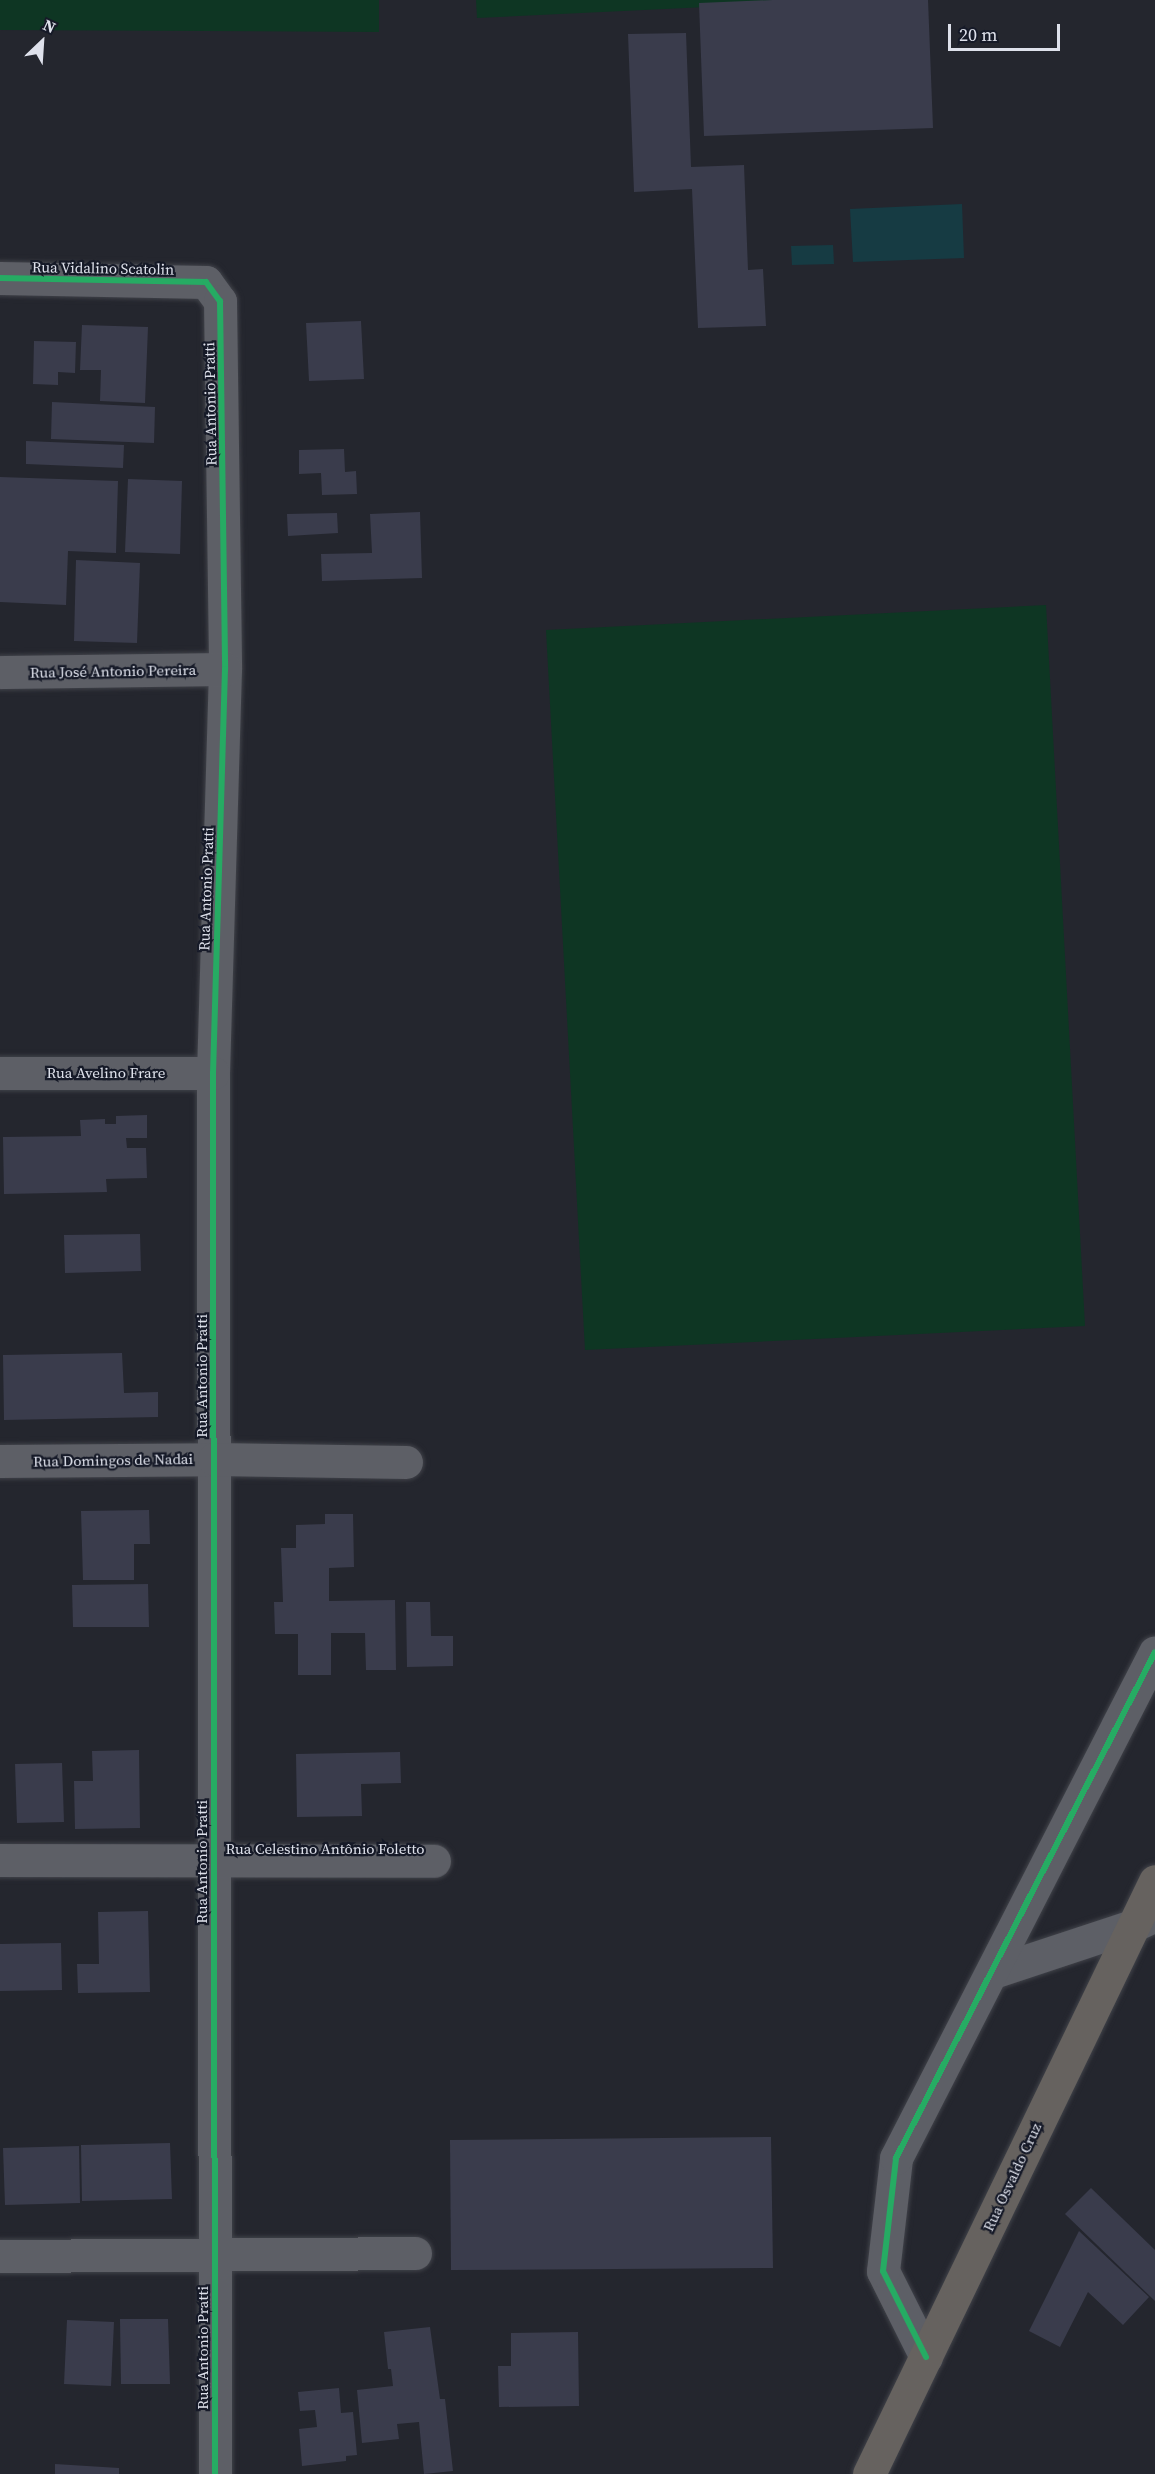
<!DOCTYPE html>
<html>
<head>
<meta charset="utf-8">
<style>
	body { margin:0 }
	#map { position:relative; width:1155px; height:2474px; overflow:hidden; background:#24262e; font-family:"Source Serif 4",serif }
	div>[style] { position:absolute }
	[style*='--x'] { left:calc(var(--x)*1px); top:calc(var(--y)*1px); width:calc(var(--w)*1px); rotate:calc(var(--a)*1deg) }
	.green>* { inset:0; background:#0e3623 }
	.water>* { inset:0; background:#163b43 }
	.building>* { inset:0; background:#3a3c4c }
	.roads { filter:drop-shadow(0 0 2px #404249) drop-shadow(0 0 2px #404249) }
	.minor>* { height:33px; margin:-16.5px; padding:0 16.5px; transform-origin:16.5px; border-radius:16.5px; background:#5d5f66 }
	.trunk>* { height:33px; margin:-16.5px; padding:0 16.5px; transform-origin:16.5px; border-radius:16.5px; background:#66625f }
	.cycleway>* { height:6px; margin:-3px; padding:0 3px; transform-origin:3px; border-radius:3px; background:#26ab63 }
	span { translate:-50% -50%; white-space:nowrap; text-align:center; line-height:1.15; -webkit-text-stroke:4.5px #161a28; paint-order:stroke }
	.street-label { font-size:15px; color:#dee1eb }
	.north { position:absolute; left:12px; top:12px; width:60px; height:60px; -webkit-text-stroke:4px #161a28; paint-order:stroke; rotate:25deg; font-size:16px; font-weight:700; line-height:24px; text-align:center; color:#dee1eb }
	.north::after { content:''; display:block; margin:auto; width:21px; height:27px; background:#dee1eb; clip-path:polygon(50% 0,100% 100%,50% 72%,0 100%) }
	.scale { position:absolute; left:948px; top:24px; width:112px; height:27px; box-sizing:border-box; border:3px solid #dee1eb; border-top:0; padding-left:8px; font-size:18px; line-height:21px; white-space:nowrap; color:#dee1eb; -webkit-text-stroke:4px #161a28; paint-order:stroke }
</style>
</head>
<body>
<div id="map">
	<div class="green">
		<i style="clip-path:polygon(0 0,379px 0,379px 32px,0 30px)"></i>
		<i style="clip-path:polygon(476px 0,855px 0,477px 18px)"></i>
		<i style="clip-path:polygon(1046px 605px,1085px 1326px,585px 1350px,546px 630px)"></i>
	</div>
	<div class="water">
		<i style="clip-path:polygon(962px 204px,964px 258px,853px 262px,850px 209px)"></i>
		<i style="clip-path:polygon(833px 245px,834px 264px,792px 265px,791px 246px)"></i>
	</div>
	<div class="building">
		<i style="clip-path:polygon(773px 0,928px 0,933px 128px,704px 136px,699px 3px)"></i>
		<i style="clip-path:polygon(686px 33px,691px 167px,744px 165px,748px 270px,763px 269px,766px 326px,698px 328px,692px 189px,634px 192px,628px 34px)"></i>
		<i style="clip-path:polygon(361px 321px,364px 379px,309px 381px,306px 323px)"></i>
		<i style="clip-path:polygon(82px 325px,148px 327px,145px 403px,100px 401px,101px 370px,80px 370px)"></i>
		<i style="clip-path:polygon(34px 341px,76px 342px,75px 373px,58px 372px,58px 385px,33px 384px)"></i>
		<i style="clip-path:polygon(52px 402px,155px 407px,154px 443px,51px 439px)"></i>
		<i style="clip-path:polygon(26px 441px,124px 445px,123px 468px,26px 464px)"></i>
		<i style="clip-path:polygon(344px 449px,345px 472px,356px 471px,357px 494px,322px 495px,321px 473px,299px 474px,299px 450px)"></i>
		<i style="clip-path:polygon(0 477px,118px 481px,116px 553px,68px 551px,66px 605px,0 602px)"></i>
		<i style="clip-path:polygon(128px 479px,182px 481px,180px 554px,125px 552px)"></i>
		<i style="clip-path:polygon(420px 512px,422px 578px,322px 581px,321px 554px,372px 553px,370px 514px)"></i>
		<i style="clip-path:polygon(337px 513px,338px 533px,288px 536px,287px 514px)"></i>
		<i style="clip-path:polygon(76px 560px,140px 563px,137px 643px,74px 641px)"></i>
		<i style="clip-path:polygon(147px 1115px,147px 1138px,126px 1138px,127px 1148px,146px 1148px,147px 1178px,106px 1179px,107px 1192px,4px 1194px,3px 1137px,81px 1136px,80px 1120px,105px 1119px,105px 1124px,116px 1124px,116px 1116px)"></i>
		<i style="clip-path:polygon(140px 1234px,141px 1271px,65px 1273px,64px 1235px)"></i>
		<i style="clip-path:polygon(122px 1353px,124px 1393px,158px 1392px,158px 1417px,4px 1420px,3px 1355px)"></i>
		<i style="clip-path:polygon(149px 1510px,150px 1544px,134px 1544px,134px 1580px,83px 1580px,81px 1511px)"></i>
		<i style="clip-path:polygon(325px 1514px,353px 1514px,354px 1567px,329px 1568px,329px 1601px,395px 1600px,396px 1670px,366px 1670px,365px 1633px,331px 1633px,331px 1675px,298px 1675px,298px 1634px,275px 1634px,274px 1602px,283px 1602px,281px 1548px,296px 1548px,296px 1525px,325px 1524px)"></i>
		<i style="clip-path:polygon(148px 1584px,149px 1627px,73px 1627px,72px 1585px)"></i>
		<i style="clip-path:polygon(406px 1602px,430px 1602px,431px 1636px,453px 1636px,453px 1666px,407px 1667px)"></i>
		<i style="clip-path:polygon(139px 1750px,140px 1828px,75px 1829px,74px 1781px,93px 1781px,92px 1751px)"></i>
		<i style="clip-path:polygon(400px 1752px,401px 1783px,361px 1784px,362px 1816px,297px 1817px,296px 1754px)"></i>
		<i style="clip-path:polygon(62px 1763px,64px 1822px,17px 1823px,15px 1764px)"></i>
		<i style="clip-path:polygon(148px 1911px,150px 1992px,78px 1993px,77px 1964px,99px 1964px,98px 1912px)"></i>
		<i style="clip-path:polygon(61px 1943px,62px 1990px,0 1991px,0 1944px)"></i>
		<i style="clip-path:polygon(771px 2137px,773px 2268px,451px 2270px,450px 2140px)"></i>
		<i style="clip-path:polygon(170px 2143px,172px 2199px,82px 2201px,81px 2145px)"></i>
		<i style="clip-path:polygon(79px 2146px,80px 2203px,5px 2205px,3px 2148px)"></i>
		<i style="clip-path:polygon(1091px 2188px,1155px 2250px,1155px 2301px,1065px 2214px)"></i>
		<i style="clip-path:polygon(1079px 2231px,1149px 2297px,1123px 2325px,1088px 2292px,1060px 2347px,1029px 2331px)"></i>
		<i style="clip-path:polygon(120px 2319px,168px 2319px,170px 2384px,121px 2384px)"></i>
		<i style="clip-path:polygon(67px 2320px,114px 2322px,111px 2386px,64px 2384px)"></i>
		<i style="clip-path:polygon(430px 2327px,440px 2399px,445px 2399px,453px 2471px,424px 2474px,419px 2422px,397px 2424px,399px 2439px,362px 2443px,357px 2390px,393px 2386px,391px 2369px,388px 2369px,384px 2332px)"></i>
		<i style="clip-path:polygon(578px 2332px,579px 2406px,499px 2407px,498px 2366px,511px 2366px,511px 2333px)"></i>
		<i style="clip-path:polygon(339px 2388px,341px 2413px,353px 2412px,357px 2455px,346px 2456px,346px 2461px,302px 2466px,299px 2429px,317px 2427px,315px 2410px,300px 2411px,298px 2392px)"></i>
		<i style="clip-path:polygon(55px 2464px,119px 2468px,119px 2474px,55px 2474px)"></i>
	</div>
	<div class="roads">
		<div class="minor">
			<i style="--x:0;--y:278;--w:206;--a:1.1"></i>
			<i style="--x:206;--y:282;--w:24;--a:54"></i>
			<i style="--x:220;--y:301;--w:368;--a:89.2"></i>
			<i style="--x:225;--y:669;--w:404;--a:91.7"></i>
			<i style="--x:213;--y:1073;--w:1401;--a:89.92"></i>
			<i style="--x:0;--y:672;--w:225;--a:-0.8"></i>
			<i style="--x:0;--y:1073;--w:213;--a:0"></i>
			<i style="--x:0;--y:1461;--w:214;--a:-0.5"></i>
			<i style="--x:214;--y:1459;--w:192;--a:0.9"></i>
			<i style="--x:0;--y:1860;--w:434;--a:0.1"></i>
			<i style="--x:993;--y:1972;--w:146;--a:-18.3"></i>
			<i style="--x:1132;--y:1926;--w:23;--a:-25"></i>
			<i style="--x:0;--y:2256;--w:415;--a:-0.4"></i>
			<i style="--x:926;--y:2357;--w:96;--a:-116.6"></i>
			<i style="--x:883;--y:2271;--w:114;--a:-83.4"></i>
			<i style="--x:896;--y:2158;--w:568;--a:-62.89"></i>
		</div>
		<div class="trunk">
			<i style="--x:869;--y:2474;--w:658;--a:-64.25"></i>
		</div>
	</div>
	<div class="cycleway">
		<i style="--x:0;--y:278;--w:206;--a:1.1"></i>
		<i style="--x:206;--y:282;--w:24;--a:54"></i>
		<i style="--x:220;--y:301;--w:368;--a:89.2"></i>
		<i style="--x:225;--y:669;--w:404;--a:91.7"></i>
		<i style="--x:213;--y:1073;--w:1401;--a:89.92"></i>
		<i style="--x:926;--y:2357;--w:96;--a:-116.6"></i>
		<i style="--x:883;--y:2271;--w:114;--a:-83.4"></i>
		<i style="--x:896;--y:2158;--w:568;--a:-62.89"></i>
	</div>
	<div class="street-label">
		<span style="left:103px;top:268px;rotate:1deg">Rua Vidalino Scatolin</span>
		<span style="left:210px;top:404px;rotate:-91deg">Rua Antonio Pratti</span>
		<span style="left:113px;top:671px;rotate:-1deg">Rua José Antonio Pereira</span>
		<span style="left:206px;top:889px;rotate:-88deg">Rua Antonio Pratti</span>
		<span style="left:106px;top:1073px">Rua Avelino Frare</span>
		<span style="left:202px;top:1376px;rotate:-90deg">Rua Antonio Pratti</span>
		<span style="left:113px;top:1460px;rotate:-1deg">Rua Domingos de Nadai</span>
		<span style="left:325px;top:1849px">Rua Celestino Antônio Foletto</span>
		<span style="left:202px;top:1862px;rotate:-90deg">Rua Antonio Pratti</span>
		<span style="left:1012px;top:2177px;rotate:-65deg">Rua Osvaldo Cruz</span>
		<span style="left:203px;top:2348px;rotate:-90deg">Rua Antonio Pratti</span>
	</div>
	<div class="north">N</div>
	<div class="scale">20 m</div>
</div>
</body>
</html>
